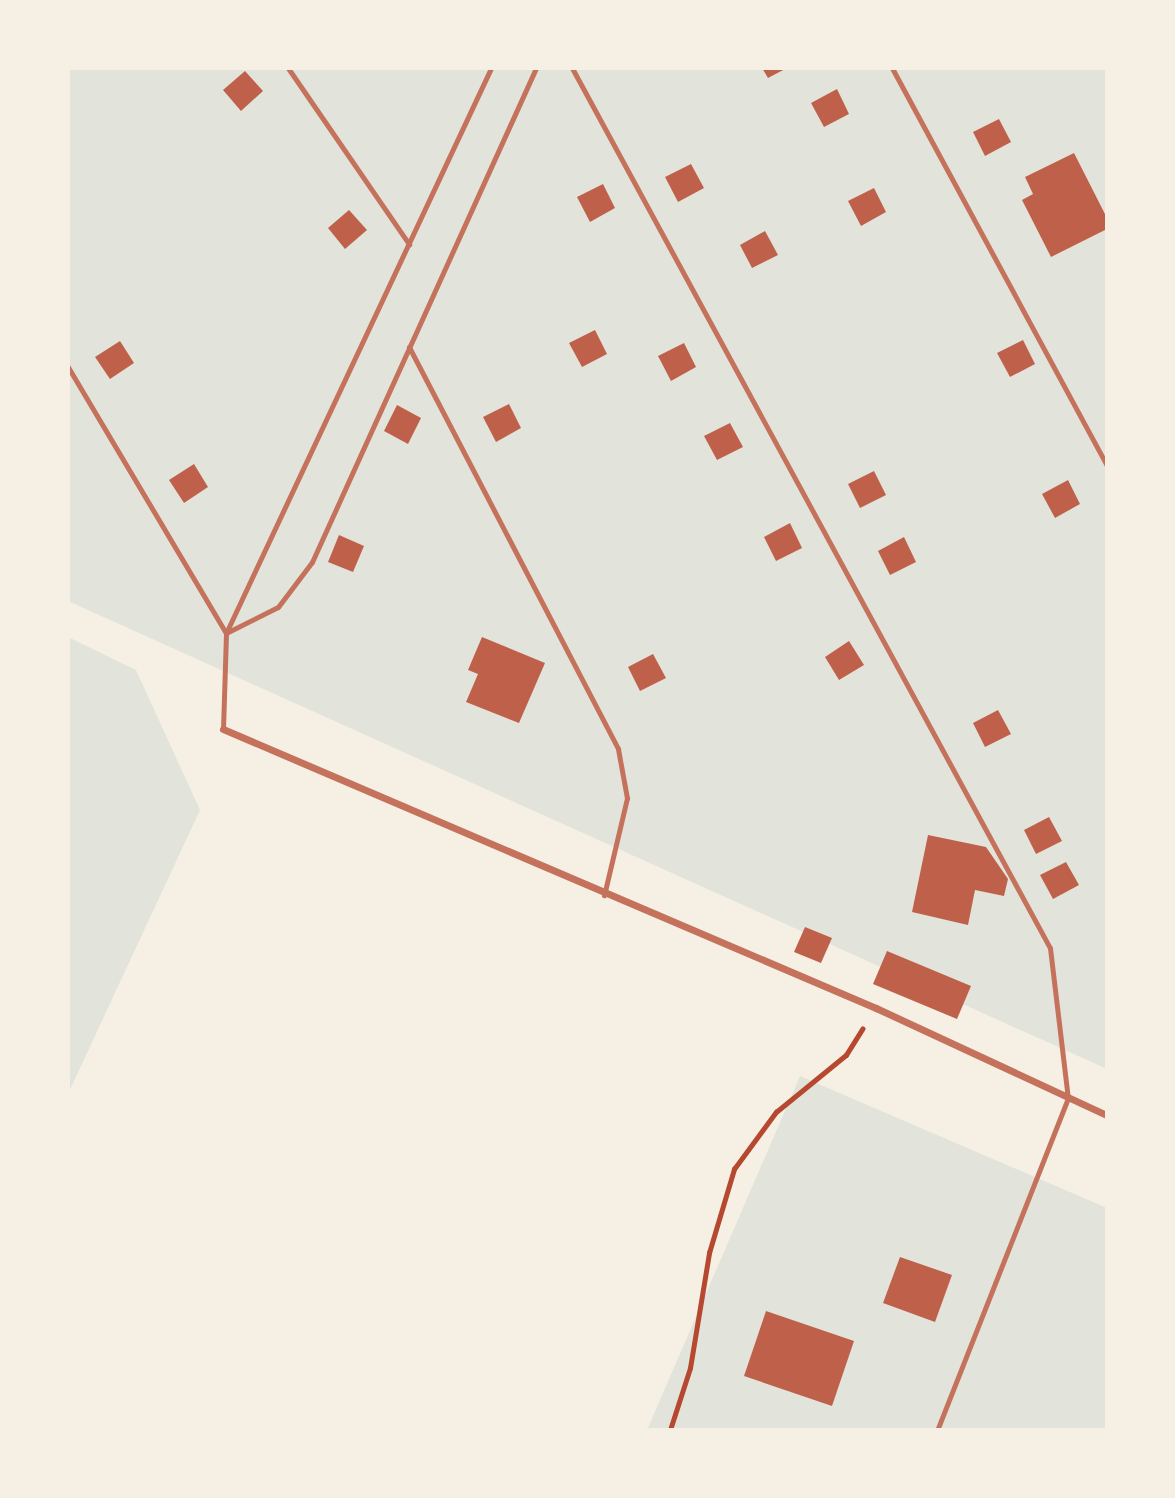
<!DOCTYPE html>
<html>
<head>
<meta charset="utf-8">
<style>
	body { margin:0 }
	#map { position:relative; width:1175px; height:1498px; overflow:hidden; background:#f6efe4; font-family:Overpass,sans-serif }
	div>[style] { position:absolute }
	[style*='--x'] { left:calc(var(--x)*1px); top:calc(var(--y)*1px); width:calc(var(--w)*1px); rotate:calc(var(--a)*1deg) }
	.green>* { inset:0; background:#e2e4dc }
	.building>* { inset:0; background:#bf614a }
	.path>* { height:4.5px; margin:-2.25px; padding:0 2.25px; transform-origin:2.25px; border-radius:2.25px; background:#b5482f }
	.service>* { height:5px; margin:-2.5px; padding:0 2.5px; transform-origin:2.5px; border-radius:2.5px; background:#c5725c }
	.minor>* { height:7px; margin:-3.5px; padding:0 3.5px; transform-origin:3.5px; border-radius:3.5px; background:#c5725c }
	span { translate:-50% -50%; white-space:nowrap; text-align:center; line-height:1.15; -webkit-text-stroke:7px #f6efe4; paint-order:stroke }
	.frame { position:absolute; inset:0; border:70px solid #f6efe4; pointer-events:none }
</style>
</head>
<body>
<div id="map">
	<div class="green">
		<i style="clip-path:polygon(68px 68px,1107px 68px,1107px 1069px,68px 601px)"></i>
		<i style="clip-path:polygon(68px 637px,136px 670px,200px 810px,68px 1094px)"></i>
		<i style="clip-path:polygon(800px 1076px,1107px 1208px,1107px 1430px,647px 1430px)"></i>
	</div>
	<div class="building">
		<i style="clip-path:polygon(762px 68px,787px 68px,768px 78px)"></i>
		<i style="clip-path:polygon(245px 71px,263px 91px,241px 111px,223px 90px)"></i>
		<i style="clip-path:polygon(837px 89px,849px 114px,824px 127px,811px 103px)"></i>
		<i style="clip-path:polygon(999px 119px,1011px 142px,985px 156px,973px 132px)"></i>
		<i style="clip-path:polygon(1074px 153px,1107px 218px,1107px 229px,1051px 257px,1022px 200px,1033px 194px,1025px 177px)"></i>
		<i style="clip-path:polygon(691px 164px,704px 188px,678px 202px,665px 177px)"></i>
		<i style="clip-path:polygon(603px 184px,615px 208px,590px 222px,577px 197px)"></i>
		<i style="clip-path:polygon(874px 188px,886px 212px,861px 226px,848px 201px)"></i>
		<i style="clip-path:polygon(349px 210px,367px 230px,345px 249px,328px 228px)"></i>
		<i style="clip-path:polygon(765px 231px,778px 255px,752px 268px,740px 245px)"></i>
		<i style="clip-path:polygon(595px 330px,607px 354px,582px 367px,569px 343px)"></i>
		<i style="clip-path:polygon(1023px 340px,1035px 364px,1010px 377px,997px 353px)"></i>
		<i style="clip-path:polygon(120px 341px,134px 363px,110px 379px,95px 357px)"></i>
		<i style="clip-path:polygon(684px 343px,696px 367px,671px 381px,658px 356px)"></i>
		<i style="clip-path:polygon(509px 404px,521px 428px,496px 442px,483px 417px)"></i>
		<i style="clip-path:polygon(397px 405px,421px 418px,408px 444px,384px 431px)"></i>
		<i style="clip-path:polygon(730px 423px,743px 447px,717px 460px,704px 436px)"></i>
		<i style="clip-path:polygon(194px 464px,208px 487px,184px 503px,169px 480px)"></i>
		<i style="clip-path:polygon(874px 471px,886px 495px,860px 508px,848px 484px)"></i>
		<i style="clip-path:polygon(1068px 480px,1080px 504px,1055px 518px,1042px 494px)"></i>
		<i style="clip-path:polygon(790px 523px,802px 548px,776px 561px,764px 537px)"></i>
		<i style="clip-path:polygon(339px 535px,364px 546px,353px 572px,328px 562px)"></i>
		<i style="clip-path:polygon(904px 537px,916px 562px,890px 575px,878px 551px)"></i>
		<i style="clip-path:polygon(482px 637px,545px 663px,519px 723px,466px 702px,478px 674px,468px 670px)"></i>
		<i style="clip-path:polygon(849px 641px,864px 665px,839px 680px,825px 657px)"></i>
		<i style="clip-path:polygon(653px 654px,666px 678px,640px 691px,628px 667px)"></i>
		<i style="clip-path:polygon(998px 710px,1011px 734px,985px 747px,973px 723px)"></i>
		<i style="clip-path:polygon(1049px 817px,1062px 841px,1036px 854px,1024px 830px)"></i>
		<i style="clip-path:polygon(928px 835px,986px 847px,1008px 879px,1004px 896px,975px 890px,968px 925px,912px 912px)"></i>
		<i style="clip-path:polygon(1066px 862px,1079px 885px,1053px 899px,1040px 875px)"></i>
		<i style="clip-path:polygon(805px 927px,832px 938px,821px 963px,794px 952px)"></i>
		<i style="clip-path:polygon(887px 951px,971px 986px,957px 1019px,873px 984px)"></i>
		<i style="clip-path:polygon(900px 1257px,952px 1275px,935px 1322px,883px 1303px)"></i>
		<i style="clip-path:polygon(766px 1311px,854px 1341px,832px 1406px,744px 1376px)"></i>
	</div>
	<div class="path">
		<i style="--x:670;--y:1430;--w:65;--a:-72.1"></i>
		<i style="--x:690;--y:1368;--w:117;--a:-80.6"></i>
		<i style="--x:709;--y:1253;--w:88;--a:-73.4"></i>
		<i style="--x:734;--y:1169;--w:71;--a:-53.6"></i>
		<i style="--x:776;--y:1112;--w:90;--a:-39.2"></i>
		<i style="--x:846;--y:1055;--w:31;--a:-58"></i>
	</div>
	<div class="service">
		<i style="--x:288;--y:68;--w:214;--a:55.5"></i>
		<i style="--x:572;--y:68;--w:1001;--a:61.49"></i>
		<i style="--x:1050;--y:948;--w:151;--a:83.2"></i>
		<i style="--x:1068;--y:1098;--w:357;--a:111.5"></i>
		<i style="--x:892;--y:68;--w:452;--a:61.6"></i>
		<i style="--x:409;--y:347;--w:453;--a:62.5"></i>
		<i style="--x:618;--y:749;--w:50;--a:79.6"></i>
		<i style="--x:627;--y:798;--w:100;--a:103.3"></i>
		<i style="--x:68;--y:367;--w:309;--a:59.3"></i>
		<i style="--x:226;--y:633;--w:58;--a:-26.6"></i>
		<i style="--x:278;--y:607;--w:56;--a:-52.9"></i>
		<i style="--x:312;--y:562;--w:542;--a:-65.61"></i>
		<i style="--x:223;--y:729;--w:96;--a:-88.2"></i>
		<i style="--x:226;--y:633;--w:624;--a:-64.87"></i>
	</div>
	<div class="minor">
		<i style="--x:223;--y:729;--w:710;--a:23.14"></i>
		<i style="--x:876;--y:1008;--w:255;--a:24.9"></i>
	</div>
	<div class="frame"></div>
</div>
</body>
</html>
